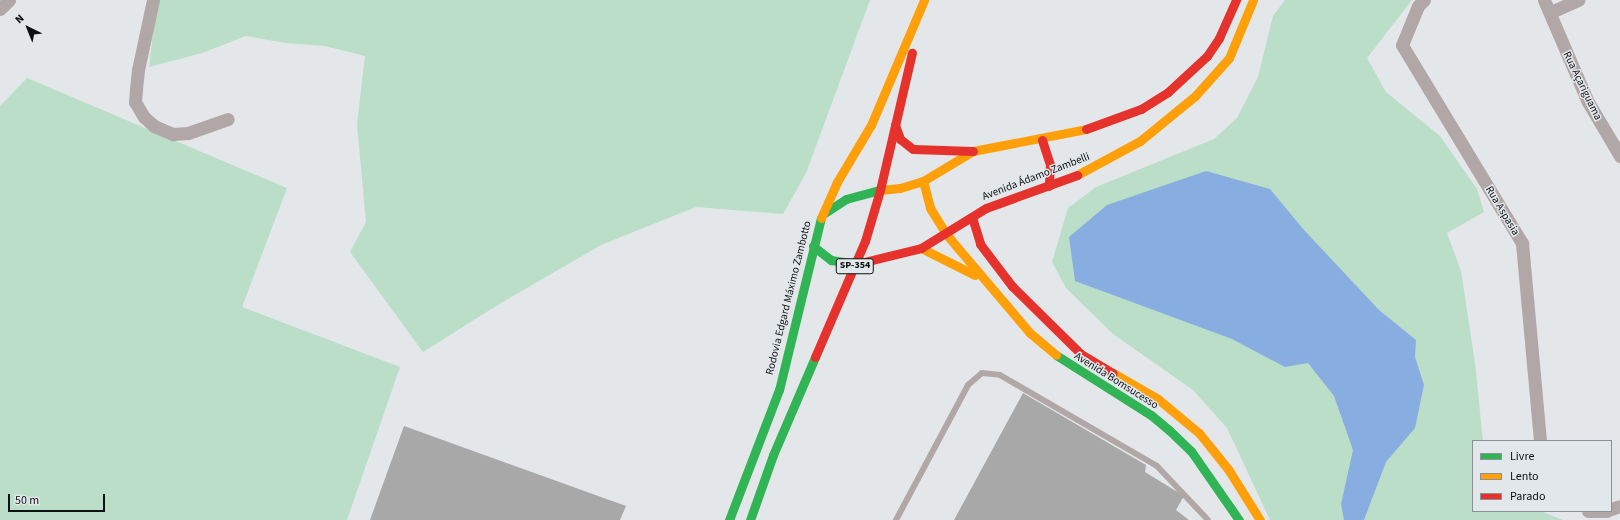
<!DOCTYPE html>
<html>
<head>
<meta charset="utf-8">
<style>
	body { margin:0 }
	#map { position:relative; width:1620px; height:520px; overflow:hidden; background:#e4e7e9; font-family:"Source Sans 3",sans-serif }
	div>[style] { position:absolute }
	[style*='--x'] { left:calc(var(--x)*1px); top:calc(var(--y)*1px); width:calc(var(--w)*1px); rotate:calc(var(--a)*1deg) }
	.green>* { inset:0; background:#badec7 }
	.water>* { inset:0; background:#88aee1 }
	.building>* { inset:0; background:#a8a8a8 }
	.lane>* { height:6px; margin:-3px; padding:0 3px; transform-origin:3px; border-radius:3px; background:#b1a7a7 }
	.street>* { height:13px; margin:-6.5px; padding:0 6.5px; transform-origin:6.5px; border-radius:6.5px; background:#b1a7a7 }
	.fast>* { height:9px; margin:-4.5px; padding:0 4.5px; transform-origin:4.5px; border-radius:4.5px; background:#30b455 }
	.slow>* { height:9px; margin:-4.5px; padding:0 4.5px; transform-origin:4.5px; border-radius:4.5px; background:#ff9f0a }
	.jam>* { height:9px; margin:-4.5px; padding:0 4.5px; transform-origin:4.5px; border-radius:4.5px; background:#e5322d }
	span { translate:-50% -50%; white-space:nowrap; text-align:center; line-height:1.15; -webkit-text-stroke:3px #e2e7eb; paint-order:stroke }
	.shield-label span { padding:1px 3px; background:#e2e7eb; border:1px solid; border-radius:3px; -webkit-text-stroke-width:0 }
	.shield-label { font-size:10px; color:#0e1011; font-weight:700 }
	.street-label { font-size:11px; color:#0e1011 }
	.legend { position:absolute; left:1472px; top:440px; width:140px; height:72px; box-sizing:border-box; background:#e2e7eb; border:1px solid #8d9194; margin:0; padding:5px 7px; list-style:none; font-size:12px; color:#0e1011 }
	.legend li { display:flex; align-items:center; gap:8px; height:20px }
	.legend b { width:20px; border:1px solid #8d9194 }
	.north { position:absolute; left:8px; top:8px; width:40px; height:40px; -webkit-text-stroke:3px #e2e7eb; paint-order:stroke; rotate:317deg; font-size:11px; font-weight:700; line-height:16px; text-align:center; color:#0e1011 }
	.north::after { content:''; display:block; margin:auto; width:14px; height:18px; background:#0e1011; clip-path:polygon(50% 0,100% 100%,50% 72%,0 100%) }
	.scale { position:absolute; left:8px; top:494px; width:97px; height:18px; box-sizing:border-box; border:2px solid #0e1011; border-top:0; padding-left:5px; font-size:12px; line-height:14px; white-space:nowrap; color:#0e1011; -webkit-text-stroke:3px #e2e7eb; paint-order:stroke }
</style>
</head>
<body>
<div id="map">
	<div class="green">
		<i style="clip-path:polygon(157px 0,870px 0,806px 173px,783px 214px,696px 207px,601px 245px,501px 303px,423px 352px,350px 252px,366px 222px,357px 125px,365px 56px,325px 46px,286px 43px,246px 36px,202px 53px,149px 67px)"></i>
		<i style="clip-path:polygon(1285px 0,1412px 0,1367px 58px,1386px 92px,1440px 136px,1477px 189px,1484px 212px,1447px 233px,1461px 271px,1475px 363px,1483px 441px,1473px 441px,1473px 511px,1540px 511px,1563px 520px,1270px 520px,1227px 428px,1193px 390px,1113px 334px,1066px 288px,1052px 262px,1068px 208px,1096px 187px,1214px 139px,1237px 118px,1258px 77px,1273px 16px)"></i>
		<i style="clip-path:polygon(27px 78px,287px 188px,242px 307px,400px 367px,347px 520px,0 520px,0 106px)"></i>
	</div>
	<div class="water">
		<i style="clip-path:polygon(1206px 171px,1270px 189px,1304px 230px,1379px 310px,1416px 340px,1415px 357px,1424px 385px,1415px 428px,1386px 462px,1364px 520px,1344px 520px,1341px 504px,1353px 450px,1334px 396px,1308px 363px,1285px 367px,1232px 339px,1075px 281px,1069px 237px,1107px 205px)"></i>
	</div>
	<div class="building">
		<i style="clip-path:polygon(1023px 393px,1146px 465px,1145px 472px,1184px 496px,1176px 510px,1189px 520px,954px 520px)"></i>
		<i style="clip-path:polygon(404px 426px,626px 506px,620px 520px,370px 520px)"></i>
	</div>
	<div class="lane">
		<i style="--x:896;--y:520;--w:153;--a:-61.9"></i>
		<i style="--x:968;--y:385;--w:18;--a:-41"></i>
		<i style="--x:982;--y:373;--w:18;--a:6"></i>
		<i style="--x:1000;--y:375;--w:181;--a:30.1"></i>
		<i style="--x:1157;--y:466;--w:74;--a:46.6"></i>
	</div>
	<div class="street">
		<i style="--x:153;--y:0;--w:72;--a:102.1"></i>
		<i style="--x:138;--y:70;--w:20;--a:96"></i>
		<i style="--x:136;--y:90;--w:12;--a:95"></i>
		<i style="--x:135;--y:102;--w:17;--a:59"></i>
		<i style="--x:144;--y:117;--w:13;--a:42"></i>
		<i style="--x:154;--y:126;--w:21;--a:23"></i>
		<i style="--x:173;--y:134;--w:15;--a:-4"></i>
		<i style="--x:188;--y:133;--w:42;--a:-19.3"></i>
		<i style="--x:1424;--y:0;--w:8;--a:135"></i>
		<i style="--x:1418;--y:6;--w:42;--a:112.3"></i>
		<i style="--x:1402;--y:45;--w:232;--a:58.8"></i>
		<i style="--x:1522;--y:243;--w:199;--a:84.8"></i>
		<i style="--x:1544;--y:0;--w:111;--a:66.7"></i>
		<i style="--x:1588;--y:102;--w:63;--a:59.3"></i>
		<i style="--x:0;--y:9;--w:13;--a:-45"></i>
		<i style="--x:1551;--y:12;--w:30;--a:-24"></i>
		<i style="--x:1611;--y:509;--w:9;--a:-18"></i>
		<i style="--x:1588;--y:511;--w:19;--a:0"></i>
	</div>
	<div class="fast">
		<i style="--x:823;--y:214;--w:27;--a:-33"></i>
		<i style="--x:846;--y:199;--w:35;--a:-15"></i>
		<i style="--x:813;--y:246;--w:23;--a:38"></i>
		<i style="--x:831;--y:260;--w:25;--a:9"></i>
		<i style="--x:1056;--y:355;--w:112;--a:32.3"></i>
		<i style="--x:1151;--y:415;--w:23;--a:40"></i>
		<i style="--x:1169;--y:430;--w:30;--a:44"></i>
		<i style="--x:1191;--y:451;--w:84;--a:55.2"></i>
		<i style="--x:729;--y:520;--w:139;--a:-69"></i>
		<i style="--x:779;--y:390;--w:177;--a:-76.3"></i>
		<i style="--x:750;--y:520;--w:69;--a:-70.5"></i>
		<i style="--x:773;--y:455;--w:107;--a:-66.8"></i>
	</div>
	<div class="slow">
		<i style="--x:1077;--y:175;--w:72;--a:-28.4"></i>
		<i style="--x:1140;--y:141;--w:71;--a:-39.3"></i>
		<i style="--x:1195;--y:96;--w:51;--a:-48.2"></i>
		<i style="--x:1229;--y:58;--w:63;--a:-67.5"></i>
		<i style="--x:923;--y:181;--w:28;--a:75"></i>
		<i style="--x:930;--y:208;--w:31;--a:58"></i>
		<i style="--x:946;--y:234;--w:130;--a:49.7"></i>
		<i style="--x:1030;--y:333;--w:34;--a:40"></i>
		<i style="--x:880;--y:190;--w:20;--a:-6"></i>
		<i style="--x:900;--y:188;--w:24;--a:-17"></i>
		<i style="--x:923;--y:181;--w:58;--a:-31"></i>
		<i style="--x:973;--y:151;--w:115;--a:-11"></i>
		<i style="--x:821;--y:218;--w:39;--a:-66"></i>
		<i style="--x:837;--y:182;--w:66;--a:-59.2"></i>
		<i style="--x:871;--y:125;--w:136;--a:-67"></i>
		<i style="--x:921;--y:248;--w:60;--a:26.6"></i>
		<i style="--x:1113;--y:373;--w:52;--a:30"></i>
		<i style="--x:1158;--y:399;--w:53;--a:39.7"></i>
		<i style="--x:1199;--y:433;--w:46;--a:51.1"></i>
		<i style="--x:1228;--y:469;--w:60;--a:57.9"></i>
	</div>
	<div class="jam">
		<i style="--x:895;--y:125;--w:15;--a:70"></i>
		<i style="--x:900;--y:139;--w:16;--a:38"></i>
		<i style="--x:913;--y:149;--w:60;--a:1.9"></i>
		<i style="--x:1086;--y:129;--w:59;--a:-20"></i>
		<i style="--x:1141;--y:109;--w:32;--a:-32"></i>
		<i style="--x:1168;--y:92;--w:53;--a:-42.7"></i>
		<i style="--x:1207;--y:56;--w:22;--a:-56"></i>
		<i style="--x:1219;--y:38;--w:42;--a:-65.9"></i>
		<i style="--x:1042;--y:140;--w:25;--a:72"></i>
		<i style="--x:1050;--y:164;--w:22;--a:93"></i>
		<i style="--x:972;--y:217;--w:28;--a:73"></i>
		<i style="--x:980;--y:244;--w:53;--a:52.7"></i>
		<i style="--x:1012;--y:286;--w:97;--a:44.6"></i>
		<i style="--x:1081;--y:354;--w:37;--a:31"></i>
		<i style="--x:856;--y:264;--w:67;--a:-13.8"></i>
		<i style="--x:921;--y:248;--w:76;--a:-31.6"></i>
		<i style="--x:986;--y:208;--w:97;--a:-19.9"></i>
		<i style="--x:815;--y:357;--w:126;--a:-66.7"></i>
		<i style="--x:865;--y:241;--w:53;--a:-73.6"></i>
		<i style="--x:880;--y:190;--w:141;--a:-76.9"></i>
	</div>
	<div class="shield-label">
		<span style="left:855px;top:266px">SP-354</span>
	</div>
	<div class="street-label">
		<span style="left:1582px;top:86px;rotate:64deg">Rua Açariguama</span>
		<span style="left:1036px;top:177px;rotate:-21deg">Avenida Ádamo Zambelli</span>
		<span style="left:1502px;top:211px;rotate:59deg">Rua Aspasia</span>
		<span style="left:789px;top:298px;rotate:-76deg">Rodovia Edgard Máximo Zambotto</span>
		<span style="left:1116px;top:381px;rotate:32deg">Avenida Bomsucesso</span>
	</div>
	<ul class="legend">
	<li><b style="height:5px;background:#30b455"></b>Livre</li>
	<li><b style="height:5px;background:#ff9f0a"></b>Lento</li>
	<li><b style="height:5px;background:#e5322d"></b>Parado</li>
	</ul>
	<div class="north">N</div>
	<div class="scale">50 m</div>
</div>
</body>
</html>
